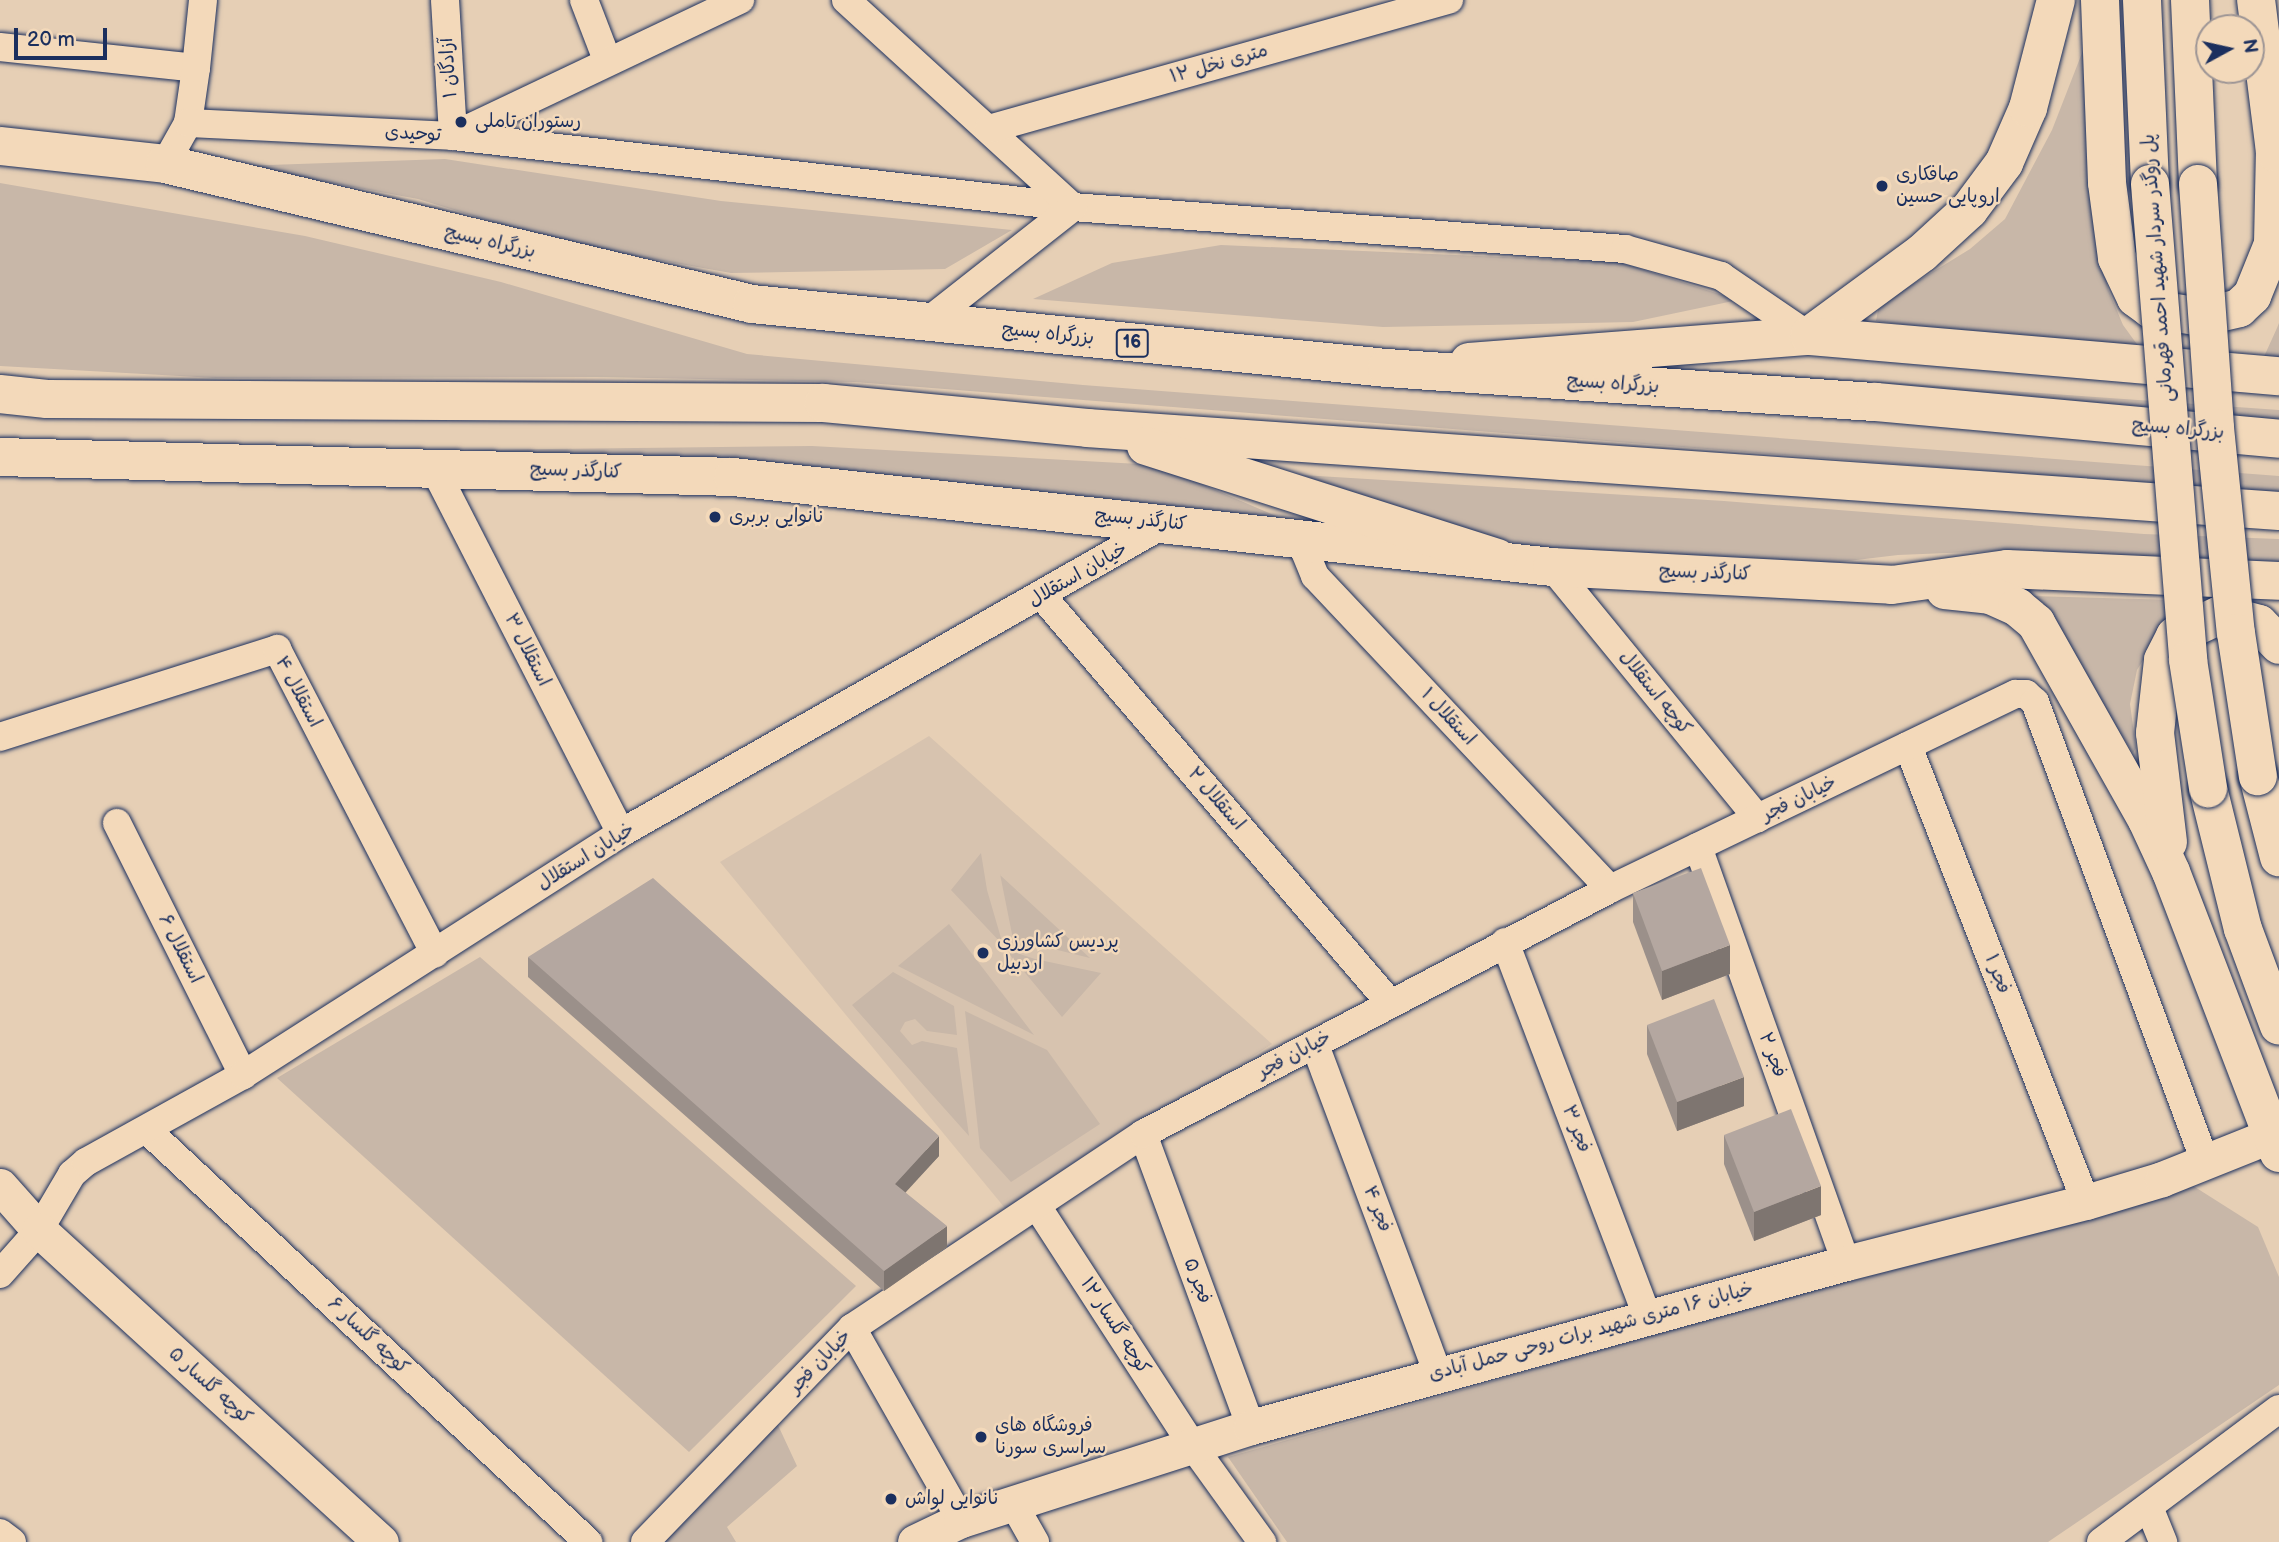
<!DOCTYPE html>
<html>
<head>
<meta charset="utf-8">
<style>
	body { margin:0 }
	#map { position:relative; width:2279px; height:1542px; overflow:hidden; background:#e6cfb5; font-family:"Balsamiq Sans","Playpen Sans Arabic",sans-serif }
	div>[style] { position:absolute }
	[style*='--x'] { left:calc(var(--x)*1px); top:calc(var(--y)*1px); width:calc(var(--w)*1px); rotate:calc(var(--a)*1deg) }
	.built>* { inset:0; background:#d7c3af }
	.green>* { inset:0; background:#c8b7a8 }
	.roads { filter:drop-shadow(0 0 2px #1b2f5e) drop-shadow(0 0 2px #1b2f5e) }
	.minor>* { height:28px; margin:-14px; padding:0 14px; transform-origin:14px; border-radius:14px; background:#f3d9ba }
	.tertiary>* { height:35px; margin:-17.5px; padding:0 17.5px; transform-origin:17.5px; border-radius:17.5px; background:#f3d9ba }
	.secondary>* { height:38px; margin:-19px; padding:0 19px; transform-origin:19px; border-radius:19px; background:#f3d9ba }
	.trunk>* { height:38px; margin:-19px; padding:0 19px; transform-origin:19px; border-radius:19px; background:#f3d9ba }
	.bridges { filter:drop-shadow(0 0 2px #1b2f5e) drop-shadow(0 0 2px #1b2f5e) }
	.secondary-bridge>* { height:38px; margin:-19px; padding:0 19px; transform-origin:19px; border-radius:19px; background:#f3d9ba }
	.wall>* { inset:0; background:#9b908a }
	.shaded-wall>* { inset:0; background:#7e7570 }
	.building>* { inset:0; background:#b4a7a0 }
	.dots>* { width:19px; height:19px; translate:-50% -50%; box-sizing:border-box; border:4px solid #f3d9ba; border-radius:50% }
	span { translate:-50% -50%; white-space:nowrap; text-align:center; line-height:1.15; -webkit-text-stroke:5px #f3d9ba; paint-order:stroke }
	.shield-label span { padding:2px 5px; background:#f3d9ba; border:2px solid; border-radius:5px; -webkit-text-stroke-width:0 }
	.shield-label { font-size:18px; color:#1b2f5e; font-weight:700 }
	.street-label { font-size:19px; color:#1b2f5e }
	.poi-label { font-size:19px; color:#1b2f5e }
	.left { translate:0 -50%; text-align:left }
	.north { position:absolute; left:2195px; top:14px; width:70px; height:70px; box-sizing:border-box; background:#f3d9ba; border:2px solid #9d9595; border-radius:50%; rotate:82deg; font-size:19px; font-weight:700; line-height:28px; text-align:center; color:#1b2f5e }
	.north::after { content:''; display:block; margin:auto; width:24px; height:32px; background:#1b2f5e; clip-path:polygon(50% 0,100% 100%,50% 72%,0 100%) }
	.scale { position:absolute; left:14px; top:28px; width:93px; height:32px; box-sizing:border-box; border:4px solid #1b2f5e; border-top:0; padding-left:9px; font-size:21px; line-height:24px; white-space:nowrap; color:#1b2f5e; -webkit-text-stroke:5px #f3d9ba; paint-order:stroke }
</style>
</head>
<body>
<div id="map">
	<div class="built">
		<i style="clip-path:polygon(929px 736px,1272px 1044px,1009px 1213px,720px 862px)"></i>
	</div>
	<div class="green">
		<i style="clip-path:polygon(2089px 35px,2097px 234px,2108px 289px,2123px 325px,2139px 347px,2022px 340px,1876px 321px,1879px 305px,1970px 249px,2005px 219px,2052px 130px)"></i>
		<i style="clip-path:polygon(445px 159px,721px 201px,1012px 230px,945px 269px,731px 273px,563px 243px,418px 199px,241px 166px)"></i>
		<i style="clip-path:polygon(0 183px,305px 236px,501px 282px,747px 354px,1083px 385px,2279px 476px,2279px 494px,855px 382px,597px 377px,216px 378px,0 366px)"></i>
		<i style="clip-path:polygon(1221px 245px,1619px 262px,1738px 300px,1633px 322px,1383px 327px,1033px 299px,1112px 263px)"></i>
		<i style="clip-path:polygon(2279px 323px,2279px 363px,2262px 361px,2277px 328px)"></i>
		<i style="clip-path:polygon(1658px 366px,2279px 410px,2279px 426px,1665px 375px)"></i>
		<i style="clip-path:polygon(812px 446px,1157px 465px,1290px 522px,747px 464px,466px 450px)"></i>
		<i style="clip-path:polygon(1302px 475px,1724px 501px,2144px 534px,2279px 539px,2279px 572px,1996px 551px,1898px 555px,1789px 568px,1533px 547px,1468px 531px)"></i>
		<i style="clip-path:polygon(2030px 596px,2174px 600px,2177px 625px,2154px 642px,2137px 670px,2130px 704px,2136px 748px,2133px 753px)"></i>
		<i style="clip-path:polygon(981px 853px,987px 890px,1003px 945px,951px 890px)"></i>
		<i style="clip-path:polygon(1000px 874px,1000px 875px,1090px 958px,1013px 939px)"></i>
		<i style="clip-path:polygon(949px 924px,1034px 1035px,898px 966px)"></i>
		<i style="clip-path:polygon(1005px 949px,1035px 959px,1101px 973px,1062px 1017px)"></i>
		<i style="clip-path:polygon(480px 957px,856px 1286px,689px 1452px,277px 1078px)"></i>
		<i style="clip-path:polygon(893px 972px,954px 1006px,957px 1035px,927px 1031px,915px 1019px,905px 1022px,900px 1031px,912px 1045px,922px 1041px,957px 1048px,969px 1136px,852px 1005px)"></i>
		<i style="clip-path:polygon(965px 1011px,1047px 1050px,1100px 1124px,1011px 1182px,980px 1148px)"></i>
		<i style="clip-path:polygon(2187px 1182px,2258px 1227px,2279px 1277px,2279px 1385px,2048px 1542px,1287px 1542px,1228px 1457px)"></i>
		<i style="clip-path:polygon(777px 1423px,797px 1466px,727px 1527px,736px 1542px,661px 1542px)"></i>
	</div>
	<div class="roads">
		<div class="minor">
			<i style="--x:445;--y:0;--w:136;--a:86.6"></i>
			<i style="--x:453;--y:136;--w:624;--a:6.53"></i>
			<i style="--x:1073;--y:207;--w:554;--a:4.35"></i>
			<i style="--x:1625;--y:249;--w:100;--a:15.7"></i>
			<i style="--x:1721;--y:276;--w:107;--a:34.3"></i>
			<i style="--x:584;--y:0;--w:64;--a:69"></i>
			<i style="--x:846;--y:0;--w:307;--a:42.4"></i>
			<i style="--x:0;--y:47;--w:197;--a:6.1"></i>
			<i style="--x:196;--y:68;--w:56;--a:98.3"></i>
			<i style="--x:196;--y:68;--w:68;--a:-84.1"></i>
			<i style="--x:989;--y:129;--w:478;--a:-15.7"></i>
			<i style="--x:165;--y:164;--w:47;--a:-60.7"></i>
			<i style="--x:188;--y:123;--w:265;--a:2.8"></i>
			<i style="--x:453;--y:136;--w:318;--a:-25.4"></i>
			<i style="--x:927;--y:322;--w:186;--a:-38.2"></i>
			<i style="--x:433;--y:466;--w:412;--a:62.9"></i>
			<i style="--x:1299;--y:537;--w:42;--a:67.7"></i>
			<i style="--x:1315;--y:576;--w:430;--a:46.7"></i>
			<i style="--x:1552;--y:567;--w:325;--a:50.7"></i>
			<i style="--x:1042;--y:596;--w:535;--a:49.47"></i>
			<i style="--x:0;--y:737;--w:291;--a:-17.6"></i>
			<i style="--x:277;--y:649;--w:343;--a:62.6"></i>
			<i style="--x:1908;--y:746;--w:490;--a:68.7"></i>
			<i style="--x:117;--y:823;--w:282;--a:63.4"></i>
			<i style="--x:1698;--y:847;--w:442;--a:70.4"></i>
			<i style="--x:1505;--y:942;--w:400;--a:69.2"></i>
			<i style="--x:1315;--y:1045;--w:351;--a:69.5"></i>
			<i style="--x:147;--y:1130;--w:604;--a:43.05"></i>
			<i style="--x:1143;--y:1134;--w:312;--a:69.8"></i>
			<i style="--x:1037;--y:1206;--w:285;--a:57"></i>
			<i style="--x:1192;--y:1445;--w:120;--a:54.2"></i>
			<i style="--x:0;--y:1274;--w:59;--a:-48.4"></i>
			<i style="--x:39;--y:1230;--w:65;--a:-59.5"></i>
			<i style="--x:72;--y:1174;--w:18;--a:-41"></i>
			<i style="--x:86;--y:1162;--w:179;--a:-29"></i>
			<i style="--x:243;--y:1075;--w:449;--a:-32.6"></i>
			<i style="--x:621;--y:833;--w:627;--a:-29.63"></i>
			<i style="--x:852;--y:1328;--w:221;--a:60.4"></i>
			<i style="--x:1013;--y:1503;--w:45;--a:60.6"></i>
			<i style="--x:2149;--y:1507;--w:38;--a:68"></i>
			<i style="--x:0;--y:1533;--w:15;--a:37"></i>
			<i style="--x:645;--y:1542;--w:298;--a:-46"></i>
			<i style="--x:852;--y:1328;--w:350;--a:-33.7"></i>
			<i style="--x:1143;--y:1134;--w:527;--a:-27.68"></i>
			<i style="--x:1610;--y:889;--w:450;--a:-25.7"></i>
			<i style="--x:2016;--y:694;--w:10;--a:0"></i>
			<i style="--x:2026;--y:694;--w:12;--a:42"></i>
			<i style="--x:2035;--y:702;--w:490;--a:69.7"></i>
			<i style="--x:2101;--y:1542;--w:222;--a:-36.8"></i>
		</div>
		<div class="tertiary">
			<i style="--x:0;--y:1186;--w:59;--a:48.4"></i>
			<i style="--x:39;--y:1230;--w:463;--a:42.4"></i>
			<i style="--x:915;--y:1542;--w:51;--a:-25.6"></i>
			<i style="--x:961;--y:1520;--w:305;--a:-17.8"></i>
			<i style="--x:1251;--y:1427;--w:617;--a:-15.41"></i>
			<i style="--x:1846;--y:1263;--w:248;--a:-14.3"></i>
			<i style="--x:2086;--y:1202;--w:79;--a:-16.8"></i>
			<i style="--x:2162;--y:1179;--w:118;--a:-21.8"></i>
		</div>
		<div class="secondary">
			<i style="--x:2100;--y:0;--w:183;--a:87.8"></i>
			<i style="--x:2107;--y:183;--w:76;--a:82.4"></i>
			<i style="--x:2117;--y:258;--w:44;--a:64.6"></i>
			<i style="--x:2136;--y:298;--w:19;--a:36"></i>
			<i style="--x:2151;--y:309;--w:51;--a:9.1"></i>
			<i style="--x:2201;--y:317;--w:39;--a:-13"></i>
			<i style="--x:2239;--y:308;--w:18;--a:-43"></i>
			<i style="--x:2252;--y:296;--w:56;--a:-68"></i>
			<i style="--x:2273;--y:244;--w:92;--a:-88.8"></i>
			<i style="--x:2275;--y:152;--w:153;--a:-97.1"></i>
			<i style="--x:2142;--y:0;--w:184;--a:87.5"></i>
			<i style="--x:2190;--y:0;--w:184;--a:87.5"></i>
			<i style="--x:1809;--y:336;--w:140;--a:-36.3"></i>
			<i style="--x:1922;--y:253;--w:64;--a:-42.5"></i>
			<i style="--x:1969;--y:210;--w:59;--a:-53.3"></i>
			<i style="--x:2004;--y:163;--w:60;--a:-66.4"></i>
			<i style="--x:2028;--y:108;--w:112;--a:-75.5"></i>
			<i style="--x:1469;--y:362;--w:341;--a:-4.4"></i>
			<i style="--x:1809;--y:336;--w:472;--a:4.9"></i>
			<i style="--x:0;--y:457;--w:733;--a:1.56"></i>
			<i style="--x:733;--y:477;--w:824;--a:6.27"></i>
			<i style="--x:1552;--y:567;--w:340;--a:3"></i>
			<i style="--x:1892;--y:585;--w:116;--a:-7.9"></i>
			<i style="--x:2007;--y:569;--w:272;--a:2.5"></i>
			<i style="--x:1945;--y:590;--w:45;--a:6.3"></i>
			<i style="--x:1990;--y:595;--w:30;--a:24"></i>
			<i style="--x:2017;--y:607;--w:25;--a:40"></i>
			<i style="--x:2036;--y:623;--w:226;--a:60.6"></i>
			<i style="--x:2147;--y:820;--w:57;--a:65.2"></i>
			<i style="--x:2171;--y:872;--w:301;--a:69"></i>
			<i style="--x:2258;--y:776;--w:84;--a:75.5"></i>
			<i style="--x:2208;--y:788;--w:145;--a:76.1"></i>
			<i style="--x:2243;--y:929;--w:103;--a:69.6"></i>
			<i style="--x:2168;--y:842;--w:110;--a:-96.8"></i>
			<i style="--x:2155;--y:733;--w:73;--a:-83.7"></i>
			<i style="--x:2163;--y:660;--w:27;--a:-63"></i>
			<i style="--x:2175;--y:636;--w:52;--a:-25.1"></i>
			<i style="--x:2222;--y:614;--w:38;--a:15"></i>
			<i style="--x:2259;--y:624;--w:29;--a:46"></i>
		</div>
		<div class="trunk">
			<i style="--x:0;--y:146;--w:166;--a:6.2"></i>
			<i style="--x:165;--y:164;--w:603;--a:13.41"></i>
			<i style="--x:752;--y:304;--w:638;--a:5.76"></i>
			<i style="--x:1387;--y:368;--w:490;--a:4"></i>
			<i style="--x:1876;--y:402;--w:405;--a:5.2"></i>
			<i style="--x:0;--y:394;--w:47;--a:6.1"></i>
			<i style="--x:47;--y:399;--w:777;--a:0.29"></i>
			<i style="--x:824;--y:403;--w:264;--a:5.4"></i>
			<i style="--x:1087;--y:428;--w:1195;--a:3.98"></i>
			<i style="--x:1146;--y:446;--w:369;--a:17.7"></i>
		</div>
	</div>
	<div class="bridges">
		<div class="secondary-bridge">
			<i style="--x:2150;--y:184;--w:478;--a:85.4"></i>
			<i style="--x:2188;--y:660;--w:130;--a:81.1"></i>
			<i style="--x:2198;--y:184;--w:245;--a:86"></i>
			<i style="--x:2215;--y:428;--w:206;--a:84.2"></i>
			<i style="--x:2236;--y:633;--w:145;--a:81.3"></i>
		</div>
	</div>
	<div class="wall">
		<i style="clip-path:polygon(1633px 893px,1730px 974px,1662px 1000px,1633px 922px)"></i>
		<i style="clip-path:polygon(528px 957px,939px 1156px,905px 1192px,947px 1247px,884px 1291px,528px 977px)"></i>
		<i style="clip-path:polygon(1647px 1025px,1744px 1106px,1677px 1131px,1647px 1054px)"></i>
		<i style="clip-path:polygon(1724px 1135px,1821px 1215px,1754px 1241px,1724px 1164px)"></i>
	</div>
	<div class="shaded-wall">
		<i style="clip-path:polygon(1730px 945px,1730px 974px,1662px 1000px,1662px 971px)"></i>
		<i style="clip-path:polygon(1744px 1077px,1744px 1106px,1677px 1131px,1677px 1102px)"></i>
		<i style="clip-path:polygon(939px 1136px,939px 1156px,895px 1204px,895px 1184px)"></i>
		<i style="clip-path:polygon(1821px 1186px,1821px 1215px,1754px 1241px,1754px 1212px)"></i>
		<i style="clip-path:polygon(947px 1226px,947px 1247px,884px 1291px,884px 1271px)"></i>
	</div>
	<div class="building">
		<i style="clip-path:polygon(1701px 868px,1730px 945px,1662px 971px,1633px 893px)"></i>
		<i style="clip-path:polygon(653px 878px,939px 1136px,895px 1184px,947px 1226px,884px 1271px,528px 957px)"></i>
		<i style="clip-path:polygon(1714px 999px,1744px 1077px,1677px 1102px,1647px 1025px)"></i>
		<i style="clip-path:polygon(1791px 1109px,1821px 1186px,1754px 1212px,1724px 1135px)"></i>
	</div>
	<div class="dots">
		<i style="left:461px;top:122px;background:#1b2f5e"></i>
		<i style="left:1882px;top:186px;background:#1b2f5e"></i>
		<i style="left:715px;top:517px;background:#1b2f5e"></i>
		<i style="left:983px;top:953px;background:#1b2f5e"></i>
		<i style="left:981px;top:1437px;background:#1b2f5e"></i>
		<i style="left:891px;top:1499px;background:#1b2f5e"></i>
	</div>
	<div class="shield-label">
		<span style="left:1132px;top:343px">16</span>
	</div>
	<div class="street-label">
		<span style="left:1219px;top:64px;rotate:-16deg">۱۲ متری نخل</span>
		<span style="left:449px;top:68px;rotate:-94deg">آزادگان ۱</span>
		<span style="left:413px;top:134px;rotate:3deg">توحیدی</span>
		<span style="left:490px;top:242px;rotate:13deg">بزرگراه بسیج</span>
		<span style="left:2158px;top:268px;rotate:-94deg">پل روگذر سردار شهید احمد قهرمانی</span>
		<span style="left:1048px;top:334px;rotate:6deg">بزرگراه بسیج</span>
		<span style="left:1613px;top:384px;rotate:4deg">بزرگراه بسیج</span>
		<span style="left:2178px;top:429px;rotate:5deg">بزرگراه بسیج</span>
		<span style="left:576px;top:471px;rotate:2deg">کنارگذر بسیج</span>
		<span style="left:1141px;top:520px;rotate:6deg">کنارگذر بسیج</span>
		<span style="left:1705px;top:573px;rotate:2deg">کنارگذر بسیج</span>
		<span style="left:1078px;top:575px;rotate:-30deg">خیابان استقلال</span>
		<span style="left:527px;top:650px;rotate:63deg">استقلال ۳</span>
		<span style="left:298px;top:692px;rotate:62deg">استقلال ۴</span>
		<span style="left:1655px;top:693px;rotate:51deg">کوچه استقلال</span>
		<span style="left:1448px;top:717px;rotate:47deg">استقلال ۱</span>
		<span style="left:1216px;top:799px;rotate:49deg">استقلال ۲</span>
		<span style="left:1799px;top:799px;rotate:-26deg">خیابان فجر</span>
		<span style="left:586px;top:857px;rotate:-32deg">خیابان استقلال</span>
		<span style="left:180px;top:949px;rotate:63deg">استقلال ۶</span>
		<span style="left:1997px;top:974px;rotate:69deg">فجر ۱</span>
		<span style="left:1294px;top:1055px;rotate:-28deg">خیابان فجر</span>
		<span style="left:1772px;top:1055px;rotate:70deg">فجر ۲</span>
		<span style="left:1576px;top:1129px;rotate:69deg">فجر ۳</span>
		<span style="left:1377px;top:1209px;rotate:69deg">فجر ۴</span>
		<span style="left:1197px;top:1281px;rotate:70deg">فجر ۵</span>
		<span style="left:1115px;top:1326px;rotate:57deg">کوچه گلسار ۱۲</span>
		<span style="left:1591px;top:1332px;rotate:-15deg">خیابان ۱۶ متری شهید برات روحی حمل آبادی</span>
		<span style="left:368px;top:1336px;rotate:43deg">کوچه گلسار ۶</span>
		<span style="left:820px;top:1362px;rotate:-46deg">خیابان فجر</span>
		<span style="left:210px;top:1386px;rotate:42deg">کوچه گلسار ۵</span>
	</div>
	<div class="poi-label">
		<span class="left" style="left:475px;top:122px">رستوران تاملی</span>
		<span class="left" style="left:1896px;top:186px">صافکاری<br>اروپایی حسین</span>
		<span class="left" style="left:729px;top:517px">نانوایی بربری</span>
		<span class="left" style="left:997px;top:953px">پردیس کشاورزی<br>اردبیل</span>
		<span class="left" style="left:995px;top:1437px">فروشگاه های<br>سراسری سورنا</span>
		<span class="left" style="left:905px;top:1499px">نانوایی لواش</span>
	</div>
	<div class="north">N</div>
	<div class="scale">20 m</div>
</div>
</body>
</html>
